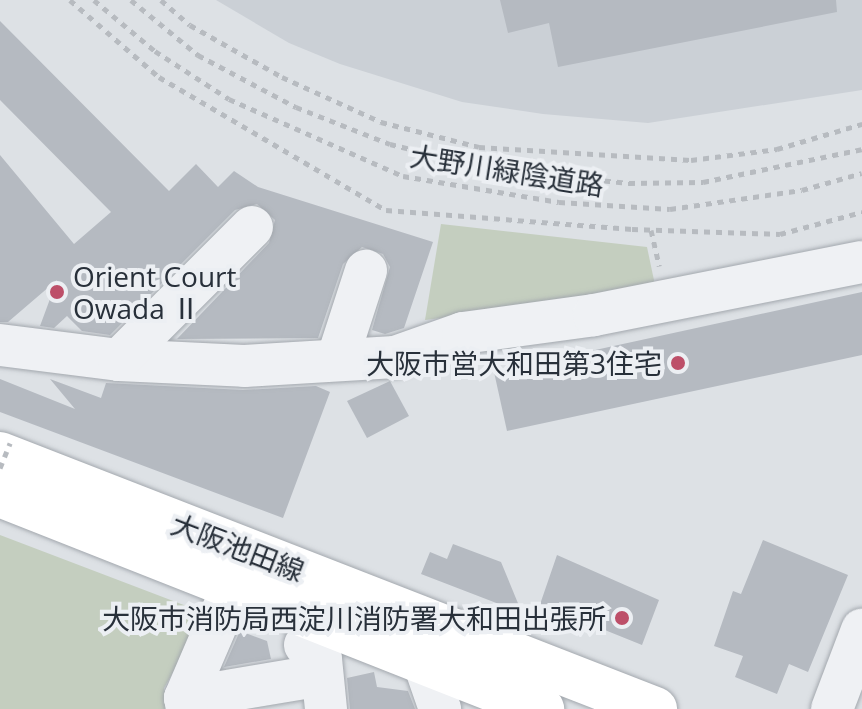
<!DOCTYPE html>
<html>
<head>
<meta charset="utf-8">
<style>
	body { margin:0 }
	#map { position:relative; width:862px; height:709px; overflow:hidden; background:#dde1e5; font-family:"Open Sans","Noto Sans JP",sans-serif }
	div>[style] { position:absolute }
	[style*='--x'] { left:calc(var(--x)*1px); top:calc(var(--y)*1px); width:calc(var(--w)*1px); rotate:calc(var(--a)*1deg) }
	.built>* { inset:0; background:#cbd0d6 }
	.green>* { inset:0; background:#c4cebf }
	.building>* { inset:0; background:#b5bac1 }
	.path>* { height:5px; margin-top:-2.5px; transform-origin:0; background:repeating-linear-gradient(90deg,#b7bbc0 0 6px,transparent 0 12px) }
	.roads { filter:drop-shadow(0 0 2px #a3a8ae) drop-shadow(0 0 2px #a3a8ae) }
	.minor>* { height:42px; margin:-21px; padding:0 21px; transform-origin:21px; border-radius:21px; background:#eff1f4 }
	.major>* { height:44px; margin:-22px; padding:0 22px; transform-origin:22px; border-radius:22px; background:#fff }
	.path-bridge>* { height:5px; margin-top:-2.5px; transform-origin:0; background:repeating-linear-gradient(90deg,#b7bbc0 0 6px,transparent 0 12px) }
	.dots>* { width:22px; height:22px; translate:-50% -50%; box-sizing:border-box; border:4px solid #eceff3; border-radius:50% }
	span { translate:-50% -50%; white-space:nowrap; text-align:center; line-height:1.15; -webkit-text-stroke:8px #eceff3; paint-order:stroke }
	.street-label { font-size:28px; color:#28303a }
	.poi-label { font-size:28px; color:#28303a }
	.left { translate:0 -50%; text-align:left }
	.right { translate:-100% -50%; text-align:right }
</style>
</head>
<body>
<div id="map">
	<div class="built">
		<i style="clip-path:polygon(216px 0,862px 0,862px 90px,648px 123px,543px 114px,462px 102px,340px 64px,289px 43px)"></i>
	</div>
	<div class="green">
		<i style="clip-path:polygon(441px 224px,647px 247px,655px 285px,590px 299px,425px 320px)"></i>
		<i style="clip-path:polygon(0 535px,189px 607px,200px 625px,164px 688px,168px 709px,0 709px)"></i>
	</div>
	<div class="building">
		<i style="clip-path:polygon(500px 0,836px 0,837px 12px,558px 67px,549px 23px,508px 33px)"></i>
		<i style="clip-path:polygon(0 21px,169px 191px,196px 164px,218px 187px,234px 171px,258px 187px,433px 242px,404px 328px,385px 334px,372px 330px,390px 267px,383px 254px,362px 247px,343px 264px,318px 338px,177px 339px,269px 243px,275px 220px,257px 204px,235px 210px,110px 335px,82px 331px,67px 316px,54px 328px,40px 326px,57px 280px,8px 322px,0 322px,0 155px,74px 244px,111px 212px,0 100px)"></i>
		<i style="clip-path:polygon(862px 292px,862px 355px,507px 431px,494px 372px)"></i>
		<i style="clip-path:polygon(0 379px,75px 409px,50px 379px,101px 398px,106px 383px,243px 390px,316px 386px,330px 392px,283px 518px,0 412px)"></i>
		<i style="clip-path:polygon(390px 381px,409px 416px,367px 438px,347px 401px)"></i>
		<i style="clip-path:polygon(763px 540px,848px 575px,808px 672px,789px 664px,777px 694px,735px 677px,743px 656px,714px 646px,733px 591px,741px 594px)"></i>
		<i style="clip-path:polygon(453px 544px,501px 562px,522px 613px,421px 574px,430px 552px,447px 559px)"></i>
		<i style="clip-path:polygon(557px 555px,659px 600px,642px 645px,580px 620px,577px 630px,536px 616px)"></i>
		<i style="clip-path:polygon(240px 631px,267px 641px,271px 659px,224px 667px)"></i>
		<i style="clip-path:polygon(374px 672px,377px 687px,408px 691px,415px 709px,350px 709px,347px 678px)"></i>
	</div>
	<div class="path">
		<i style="--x:70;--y:0;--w:118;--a:40.9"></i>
		<i style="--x:159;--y:77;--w:263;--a:30.4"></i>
		<i style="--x:386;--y:210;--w:247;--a:4.4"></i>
		<i style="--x:632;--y:229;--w:148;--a:1.9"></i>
		<i style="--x:780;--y:234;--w:85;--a:-15"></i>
		<i style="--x:94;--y:0;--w:80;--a:39.9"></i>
		<i style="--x:155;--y:51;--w:88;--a:33"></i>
		<i style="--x:229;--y:99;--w:190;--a:23.9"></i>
		<i style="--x:403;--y:176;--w:158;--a:9.5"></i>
		<i style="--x:559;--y:202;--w:111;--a:3.6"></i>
		<i style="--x:670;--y:209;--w:133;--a:-8.2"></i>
		<i style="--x:802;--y:190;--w:62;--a:-15.8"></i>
		<i style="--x:131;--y:0;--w:87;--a:39.4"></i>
		<i style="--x:198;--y:55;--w:111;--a:28"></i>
		<i style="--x:296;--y:107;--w:101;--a:21.5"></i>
		<i style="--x:390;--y:144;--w:110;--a:13.7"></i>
		<i style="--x:497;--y:170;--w:133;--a:5.6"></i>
		<i style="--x:629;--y:183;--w:74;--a:-0.8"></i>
		<i style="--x:703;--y:182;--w:162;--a:-11.7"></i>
		<i style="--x:161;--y:0;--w:38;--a:41"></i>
		<i style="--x:190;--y:25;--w:106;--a:29.5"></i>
		<i style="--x:282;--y:77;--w:109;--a:24.4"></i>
		<i style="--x:381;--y:122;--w:101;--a:14.3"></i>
		<i style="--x:479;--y:147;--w:212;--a:3.5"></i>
		<i style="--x:691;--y:160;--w:87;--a:-7.3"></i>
		<i style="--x:777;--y:149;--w:89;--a:-16.4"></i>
		<i style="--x:651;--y:230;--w:37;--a:77"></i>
	</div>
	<div class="roads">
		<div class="minor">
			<i style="--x:0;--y:345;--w:120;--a:7.2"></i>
			<i style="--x:119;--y:360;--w:125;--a:2.7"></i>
			<i style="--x:244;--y:366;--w:151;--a:-3.4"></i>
			<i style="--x:395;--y:357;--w:72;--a:-19.4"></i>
			<i style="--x:463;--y:333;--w:132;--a:-7.8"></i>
			<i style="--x:594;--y:315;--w:273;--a:-11.2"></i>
			<i style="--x:119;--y:360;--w:188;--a:-45"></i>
			<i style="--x:337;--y:360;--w:94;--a:-72"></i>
			<i style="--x:305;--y:645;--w:21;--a:41"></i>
			<i style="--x:321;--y:659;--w:50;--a:84.3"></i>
			<i style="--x:424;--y:663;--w:49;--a:70.8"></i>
			<i style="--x:185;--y:698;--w:139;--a:-9.5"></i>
			<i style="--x:187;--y:709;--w:11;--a:-100"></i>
			<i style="--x:185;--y:698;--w:122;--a:-66.8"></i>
			<i style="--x:832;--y:709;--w:85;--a:-69.2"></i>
		</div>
		<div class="major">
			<i style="--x:0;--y:454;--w:703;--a:21.27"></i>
			<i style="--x:0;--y:495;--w:583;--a:21.55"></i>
		</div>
	</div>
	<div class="path-bridge">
		<i style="--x:0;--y:468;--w:27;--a:-68"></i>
	</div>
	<div class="dots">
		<i style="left:57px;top:292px;background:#bd4f69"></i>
		<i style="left:678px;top:363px;background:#bd4f69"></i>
		<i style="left:622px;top:618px;background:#bd4f69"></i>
	</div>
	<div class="street-label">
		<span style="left:507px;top:170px;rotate:9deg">大野川緑陰道路</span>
		<span style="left:238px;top:547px;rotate:21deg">大阪池田線</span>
	</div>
	<div class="poi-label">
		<span class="left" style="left:73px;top:292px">Orient Court<br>Owada Ⅱ</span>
		<span class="right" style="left:662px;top:363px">大阪市営大和田第3住宅</span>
		<span class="right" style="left:606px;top:618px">大阪市消防局西淀川消防署大和田出張所</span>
	</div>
</div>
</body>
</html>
